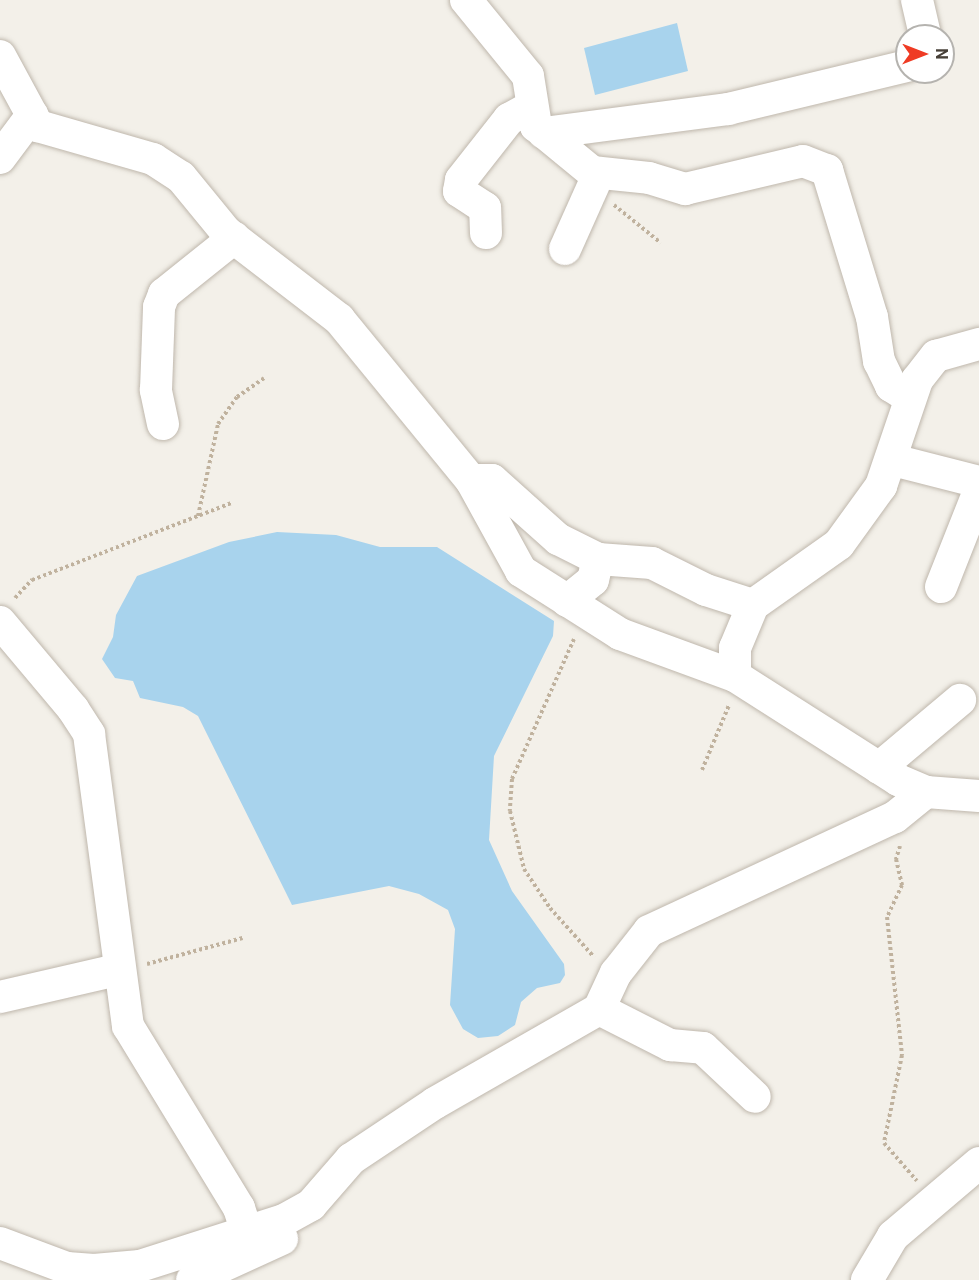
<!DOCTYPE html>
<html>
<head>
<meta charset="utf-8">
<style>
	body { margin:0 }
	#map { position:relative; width:979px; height:1280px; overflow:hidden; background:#f3f0e9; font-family:Roboto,sans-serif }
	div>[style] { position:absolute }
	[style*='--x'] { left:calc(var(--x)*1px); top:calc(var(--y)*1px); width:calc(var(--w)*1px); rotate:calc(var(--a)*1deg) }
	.water>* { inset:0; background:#a8d3ed }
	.path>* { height:4px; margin-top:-2px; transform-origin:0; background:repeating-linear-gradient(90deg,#c0b29e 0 3px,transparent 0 6px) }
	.roads { filter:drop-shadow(0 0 2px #bfb7ac) drop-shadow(0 0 2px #bfb7ac) }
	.street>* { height:32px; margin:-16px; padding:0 16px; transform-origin:16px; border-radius:16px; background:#fff }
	span { translate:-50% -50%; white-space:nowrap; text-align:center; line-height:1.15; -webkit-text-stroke:5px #fff; paint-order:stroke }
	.north { position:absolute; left:895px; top:24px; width:60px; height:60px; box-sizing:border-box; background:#fff; border:2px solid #b5b3af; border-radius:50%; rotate:90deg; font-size:16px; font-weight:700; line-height:24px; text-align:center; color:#474038 }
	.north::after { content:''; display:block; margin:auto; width:21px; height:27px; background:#ef3b24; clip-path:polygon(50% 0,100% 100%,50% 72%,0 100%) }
</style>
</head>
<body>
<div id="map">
	<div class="water">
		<i style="clip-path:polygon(677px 23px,688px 71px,595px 95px,584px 48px)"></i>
		<i style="clip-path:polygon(277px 532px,336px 535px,380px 547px,437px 547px,554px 621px,553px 636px,494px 756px,489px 840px,512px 891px,564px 964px,565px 975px,560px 983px,537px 988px,521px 1002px,515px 1025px,498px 1036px,478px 1038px,463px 1029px,450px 1005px,455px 929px,448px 910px,419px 894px,389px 886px,292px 905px,198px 716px,183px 707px,140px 698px,133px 681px,115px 678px,102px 659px,113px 637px,116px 615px,137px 576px,229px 542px)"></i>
	</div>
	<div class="path">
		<i style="--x:614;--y:205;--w:60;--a:39"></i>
		<i style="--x:198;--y:516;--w:94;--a:-77.7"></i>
		<i style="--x:218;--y:424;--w:33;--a:-55"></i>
		<i style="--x:237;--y:397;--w:33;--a:-35"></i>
		<i style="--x:15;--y:598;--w:25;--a:-47"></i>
		<i style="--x:32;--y:580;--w:214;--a:-21.1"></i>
		<i style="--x:574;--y:639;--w:153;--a:113.9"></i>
		<i style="--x:512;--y:779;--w:32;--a:94"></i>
		<i style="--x:510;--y:811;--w:60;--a:76.4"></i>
		<i style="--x:524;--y:869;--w:47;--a:56.3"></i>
		<i style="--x:550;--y:908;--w:66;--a:48.1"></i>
		<i style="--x:702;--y:770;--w:70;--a:-67.4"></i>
		<i style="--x:900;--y:846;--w:14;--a:107"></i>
		<i style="--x:896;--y:859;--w:27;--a:77"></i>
		<i style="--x:902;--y:885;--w:35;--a:115"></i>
		<i style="--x:887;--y:917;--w:139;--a:83.8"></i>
		<i style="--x:902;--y:1055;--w:90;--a:101.6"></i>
		<i style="--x:884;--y:1143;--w:50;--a:49"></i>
		<i style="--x:147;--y:964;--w:99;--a:-15.2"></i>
	</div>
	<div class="roads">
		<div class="street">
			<i style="--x:466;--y:0;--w:98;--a:50.8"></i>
			<i style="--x:528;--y:76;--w:51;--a:80.9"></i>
			<i style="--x:536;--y:126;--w:72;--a:39.4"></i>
			<i style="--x:592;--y:172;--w:57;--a:6"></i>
			<i style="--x:649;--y:178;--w:38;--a:17"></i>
			<i style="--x:685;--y:189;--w:121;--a:-13.3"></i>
			<i style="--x:803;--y:161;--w:26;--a:21"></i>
			<i style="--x:827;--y:170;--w:154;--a:73"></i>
			<i style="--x:872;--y:317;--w:45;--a:81"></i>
			<i style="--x:879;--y:361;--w:28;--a:64"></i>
			<i style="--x:891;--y:386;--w:22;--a:32"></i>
			<i style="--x:917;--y:0;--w:37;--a:77"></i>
			<i style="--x:0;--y:56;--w:80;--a:61.5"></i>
			<i style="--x:38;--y:126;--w:120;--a:16"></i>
			<i style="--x:153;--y:159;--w:33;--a:33"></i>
			<i style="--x:181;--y:177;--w:71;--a:50.7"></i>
			<i style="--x:226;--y:232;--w:143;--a:37.6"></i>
			<i style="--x:339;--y:319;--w:208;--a:50.7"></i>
			<i style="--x:471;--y:480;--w:104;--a:61.2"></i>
			<i style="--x:521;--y:571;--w:117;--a:32.5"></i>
			<i style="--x:620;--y:634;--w:122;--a:20.1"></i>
			<i style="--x:735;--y:676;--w:193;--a:32.5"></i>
			<i style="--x:898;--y:780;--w:30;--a:23"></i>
			<i style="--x:926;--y:792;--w:53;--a:4.3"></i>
			<i style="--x:544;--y:133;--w:186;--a:-7.4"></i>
			<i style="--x:728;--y:109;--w:184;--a:-13.5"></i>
			<i style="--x:0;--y:158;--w:54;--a:-53.3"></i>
			<i style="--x:486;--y:233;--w:25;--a:-92"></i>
			<i style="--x:485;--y:208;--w:31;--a:-147"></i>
			<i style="--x:459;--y:191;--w:11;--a:-80"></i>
			<i style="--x:461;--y:180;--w:78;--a:-51.8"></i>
			<i style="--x:509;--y:119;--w:26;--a:-29"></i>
			<i style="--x:565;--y:249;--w:83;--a:-65.9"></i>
			<i style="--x:163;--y:424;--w:35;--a:-102"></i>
			<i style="--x:156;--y:390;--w:83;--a:-87.9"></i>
			<i style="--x:159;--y:307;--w:14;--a:-69"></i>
			<i style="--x:164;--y:294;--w:90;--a:-38.7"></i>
			<i style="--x:893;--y:460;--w:89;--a:14.3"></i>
			<i style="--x:471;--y:480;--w:21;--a:0"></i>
			<i style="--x:492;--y:480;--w:89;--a:41.8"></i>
			<i style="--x:558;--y:539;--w:45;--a:26.6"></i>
			<i style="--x:598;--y:559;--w:54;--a:4.2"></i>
			<i style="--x:652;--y:563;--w:60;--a:26.6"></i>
			<i style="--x:706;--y:590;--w:49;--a:17.7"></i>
			<i style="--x:941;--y:587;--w:103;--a:-68.4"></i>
			<i style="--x:567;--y:601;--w:33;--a:-39"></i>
			<i style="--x:593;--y:580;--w:22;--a:-77"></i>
			<i style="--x:0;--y:622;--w:114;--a:50"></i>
			<i style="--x:73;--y:709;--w:30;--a:57"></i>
			<i style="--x:89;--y:734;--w:295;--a:82.4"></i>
			<i style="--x:128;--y:1026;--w:213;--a:58.6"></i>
			<i style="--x:239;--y:1208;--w:26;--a:72"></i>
			<i style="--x:735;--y:676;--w:28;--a:-90"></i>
			<i style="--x:735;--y:648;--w:47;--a:-67.3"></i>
			<i style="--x:753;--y:605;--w:105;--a:-35.3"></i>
			<i style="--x:839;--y:544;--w:72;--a:-54.1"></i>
			<i style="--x:881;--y:486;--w:112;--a:-71.2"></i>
			<i style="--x:917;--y:380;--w:31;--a:-52"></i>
			<i style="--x:936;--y:356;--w:45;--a:-15.6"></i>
			<i style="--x:879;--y:768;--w:106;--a:-40"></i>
			<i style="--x:0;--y:997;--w:120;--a:-13"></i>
			<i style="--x:599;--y:1009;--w:80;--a:26.9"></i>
			<i style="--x:670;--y:1045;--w:33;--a:5"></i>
			<i style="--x:703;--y:1048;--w:71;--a:43.3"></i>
			<i style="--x:0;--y:1243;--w:72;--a:20.5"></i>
			<i style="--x:67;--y:1268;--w:27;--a:4"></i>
			<i style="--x:94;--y:1270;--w:46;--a:-5"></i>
			<i style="--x:140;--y:1266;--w:151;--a:-17.7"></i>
			<i style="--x:284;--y:1220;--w:31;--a:-29"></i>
			<i style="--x:311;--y:1205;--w:61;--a:-49"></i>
			<i style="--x:351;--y:1159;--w:101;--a:-33.7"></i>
			<i style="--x:435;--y:1103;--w:189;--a:-29.8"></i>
			<i style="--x:599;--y:1009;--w:40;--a:-65"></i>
			<i style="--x:616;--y:973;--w:53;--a:-51.8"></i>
			<i style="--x:649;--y:931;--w:271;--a:-24.9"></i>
			<i style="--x:895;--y:817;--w:40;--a:-39"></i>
			<i style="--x:192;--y:1280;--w:99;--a:-24.5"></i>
			<i style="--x:867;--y:1280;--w:51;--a:-59.4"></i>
			<i style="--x:893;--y:1236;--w:113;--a:-40.3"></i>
		</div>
	</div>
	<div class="north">N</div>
</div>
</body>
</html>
